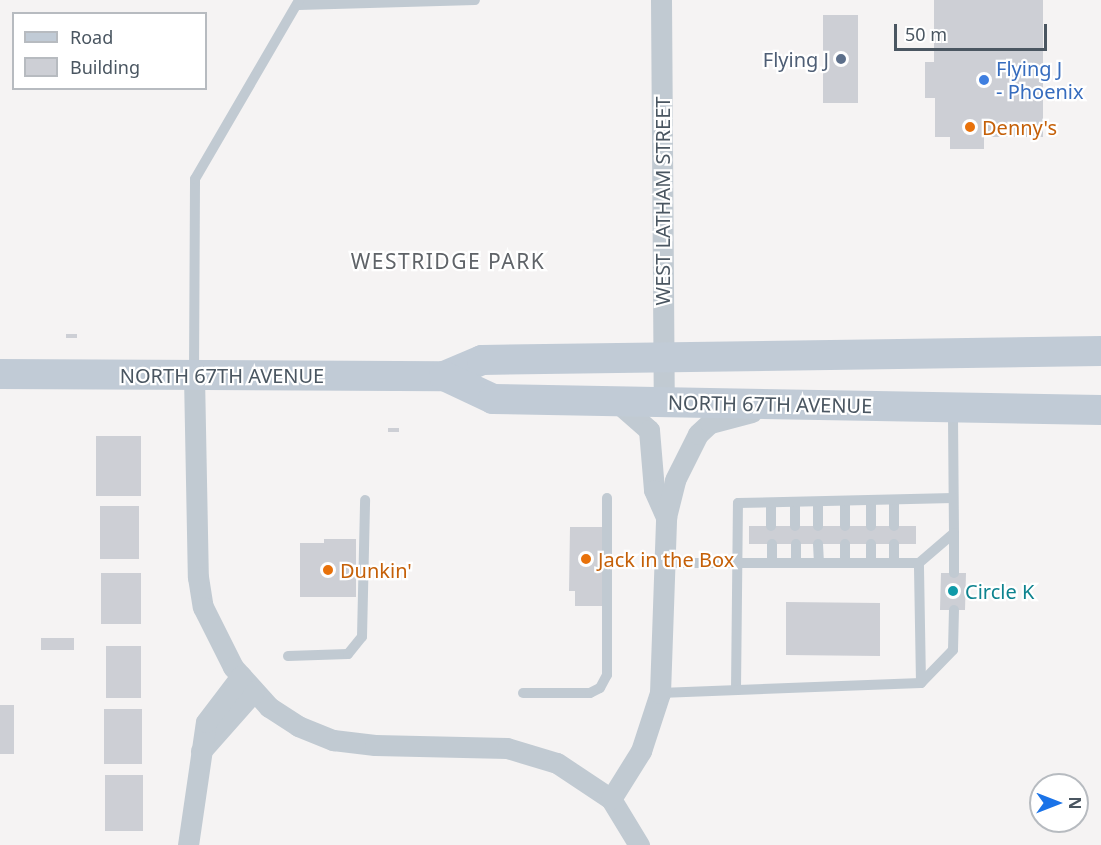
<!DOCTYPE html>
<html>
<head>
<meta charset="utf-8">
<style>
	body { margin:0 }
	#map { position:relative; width:1101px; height:845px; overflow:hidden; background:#f5f3f3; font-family:"Noto Sans",sans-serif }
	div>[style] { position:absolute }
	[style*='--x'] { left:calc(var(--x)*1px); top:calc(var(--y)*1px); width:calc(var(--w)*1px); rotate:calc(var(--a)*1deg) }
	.building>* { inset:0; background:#cdcfd5 }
	.service>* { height:10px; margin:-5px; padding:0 5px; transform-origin:5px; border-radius:5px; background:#c1cad2 }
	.minor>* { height:21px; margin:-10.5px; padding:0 10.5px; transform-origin:10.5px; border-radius:10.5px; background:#c1cad2 }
	.secondary>* { height:30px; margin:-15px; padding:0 15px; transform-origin:15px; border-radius:15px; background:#c1cbd6 }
	.dots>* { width:16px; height:16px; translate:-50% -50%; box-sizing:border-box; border:3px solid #fff; border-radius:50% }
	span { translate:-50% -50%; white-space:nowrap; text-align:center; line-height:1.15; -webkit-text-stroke:4.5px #fff; paint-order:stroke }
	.service-label { font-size:20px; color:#4e5e75 }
	.right { translate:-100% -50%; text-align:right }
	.shop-label { font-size:20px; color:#366cbe }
	.left { translate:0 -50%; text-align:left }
	.food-label { font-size:20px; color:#c56008 }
	.street-label { font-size:20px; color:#4a5661 }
	.culture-label { font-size:20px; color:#0d838f }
	.neighbourhood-label { font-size:21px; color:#5f6368; letter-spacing:1.5px }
	.legend { position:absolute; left:12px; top:12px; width:195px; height:78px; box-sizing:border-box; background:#fff; border:2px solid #b7bbc0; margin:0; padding:8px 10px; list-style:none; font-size:18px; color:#4a5661 }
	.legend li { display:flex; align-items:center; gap:12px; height:30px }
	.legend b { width:30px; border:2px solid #b7bbc0 }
	.north { position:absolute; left:1029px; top:773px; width:60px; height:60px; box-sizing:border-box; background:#fff; border:2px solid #b7bbc0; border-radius:50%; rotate:90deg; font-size:16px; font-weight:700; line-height:24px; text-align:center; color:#4a5661 }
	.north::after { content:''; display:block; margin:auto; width:21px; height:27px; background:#1a73e8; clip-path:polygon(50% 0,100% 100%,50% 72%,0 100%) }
	.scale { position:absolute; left:894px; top:24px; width:153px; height:27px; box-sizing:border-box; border:3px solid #4a5661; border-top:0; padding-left:8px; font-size:18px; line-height:21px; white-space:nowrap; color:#4a5661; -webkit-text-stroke:4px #fff; paint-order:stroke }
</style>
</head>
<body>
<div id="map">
	<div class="building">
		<i style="clip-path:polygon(934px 0,1043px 0,1043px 137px,984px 137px,984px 149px,950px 149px,950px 137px,935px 137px,935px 98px,925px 98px,925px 62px,934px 62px)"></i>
		<i style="clip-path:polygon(823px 15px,858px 15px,858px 103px,823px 103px)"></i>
		<i style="clip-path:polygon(66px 334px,77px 334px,77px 338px,66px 338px)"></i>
		<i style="clip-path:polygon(388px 428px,399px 428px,399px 432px,388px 432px)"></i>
		<i style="clip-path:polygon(96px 436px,141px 436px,141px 496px,96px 496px)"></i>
		<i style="clip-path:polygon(100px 506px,139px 506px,139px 559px,100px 559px)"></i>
		<i style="clip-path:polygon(749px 526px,916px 526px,916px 544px,749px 544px)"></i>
		<i style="clip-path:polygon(570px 527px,603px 527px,602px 606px,575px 606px,575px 591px,569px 591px)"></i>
		<i style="clip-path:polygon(324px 539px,356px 539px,356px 597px,300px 597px,300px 543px,324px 543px)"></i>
		<i style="clip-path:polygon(101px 573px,141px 573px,141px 624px,101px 624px)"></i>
		<i style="clip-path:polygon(941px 573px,966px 573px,965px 610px,940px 610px)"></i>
		<i style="clip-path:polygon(786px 602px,880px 603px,880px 656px,786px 655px)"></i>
		<i style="clip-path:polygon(41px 638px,74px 638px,74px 650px,41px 650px)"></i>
		<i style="clip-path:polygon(106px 646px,141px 646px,141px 698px,106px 698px)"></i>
		<i style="clip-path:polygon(0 705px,14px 705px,14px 754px,0 754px)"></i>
		<i style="clip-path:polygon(104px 709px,142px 709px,142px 764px,104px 764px)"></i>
		<i style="clip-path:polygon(105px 775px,143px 775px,143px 831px,105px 831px)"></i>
	</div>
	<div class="service">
		<i style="--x:299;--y:5;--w:176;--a:-1.6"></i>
		<i style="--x:194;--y:373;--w:194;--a:-89.7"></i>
		<i style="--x:195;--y:179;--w:207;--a:-59.8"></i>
		<i style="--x:894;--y:500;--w:26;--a:90"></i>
		<i style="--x:845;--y:501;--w:25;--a:90"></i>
		<i style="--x:871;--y:501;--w:25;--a:90"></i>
		<i style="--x:795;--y:502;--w:24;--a:90"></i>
		<i style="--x:818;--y:502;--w:24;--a:90"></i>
		<i style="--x:771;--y:503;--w:23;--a:90"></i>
		<i style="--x:772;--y:544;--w:19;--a:90"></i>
		<i style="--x:796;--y:544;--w:19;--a:90"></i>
		<i style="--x:818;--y:544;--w:19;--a:87"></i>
		<i style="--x:845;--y:544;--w:19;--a:90"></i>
		<i style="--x:894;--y:544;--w:19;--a:90"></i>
		<i style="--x:871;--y:563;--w:19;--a:-90"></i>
		<i style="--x:919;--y:563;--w:46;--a:-40.6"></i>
		<i style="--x:954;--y:533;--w:123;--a:-90.5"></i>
		<i style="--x:954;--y:573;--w:40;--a:-90"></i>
		<i style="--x:288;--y:656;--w:60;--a:-1.9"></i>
		<i style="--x:348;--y:654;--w:22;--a:-51"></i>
		<i style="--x:362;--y:637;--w:137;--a:-88.7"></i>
		<i style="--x:921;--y:683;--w:46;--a:-45.9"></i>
		<i style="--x:953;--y:650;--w:40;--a:-88.6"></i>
		<i style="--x:736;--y:690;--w:187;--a:-89.4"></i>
		<i style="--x:738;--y:503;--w:215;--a:-1.3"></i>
		<i style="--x:523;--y:693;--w:67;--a:0"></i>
		<i style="--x:590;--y:693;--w:11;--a:-27"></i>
		<i style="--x:600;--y:688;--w:15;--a:-62"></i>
		<i style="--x:607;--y:675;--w:177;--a:-90"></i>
		<i style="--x:660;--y:693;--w:261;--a:-2.2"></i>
		<i style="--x:921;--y:683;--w:120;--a:-91"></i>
		<i style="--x:919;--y:563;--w:254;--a:180"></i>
	</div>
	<div class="minor">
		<i style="--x:661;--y:0;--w:402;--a:89.6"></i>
		<i style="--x:194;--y:376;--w:201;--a:88.9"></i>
		<i style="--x:198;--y:577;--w:30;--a:81"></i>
		<i style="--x:203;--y:607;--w:67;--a:63.4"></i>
		<i style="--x:233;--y:667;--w:54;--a:48"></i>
		<i style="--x:269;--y:707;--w:35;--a:33"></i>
		<i style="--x:298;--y:726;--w:38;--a:22"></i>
		<i style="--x:333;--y:740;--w:42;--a:6.8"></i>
		<i style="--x:375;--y:745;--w:132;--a:1.3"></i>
		<i style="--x:507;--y:748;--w:52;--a:16.7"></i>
		<i style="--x:557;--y:763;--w:65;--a:33.7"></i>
		<i style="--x:611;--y:799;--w:54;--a:58.7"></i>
		<i style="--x:616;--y:401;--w:44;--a:41.3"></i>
		<i style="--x:649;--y:430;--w:60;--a:85.2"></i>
		<i style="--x:654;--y:490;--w:30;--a:66"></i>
		<i style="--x:201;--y:751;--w:80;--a:-48.5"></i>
		<i style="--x:611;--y:799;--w:57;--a:-58"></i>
		<i style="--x:641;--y:751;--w:61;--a:-71.9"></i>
		<i style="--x:660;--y:693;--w:176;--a:-88"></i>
		<i style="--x:666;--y:517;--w:38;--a:-76"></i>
		<i style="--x:675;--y:480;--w:51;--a:-63.4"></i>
		<i style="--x:698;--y:434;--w:16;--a:-43"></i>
		<i style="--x:710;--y:423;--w:43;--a:-14.7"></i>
		<i style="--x:188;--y:845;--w:124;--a:-81.7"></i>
		<i style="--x:206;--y:722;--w:58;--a:-52.7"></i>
	</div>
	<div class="secondary">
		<i style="--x:0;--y:374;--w:444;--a:0.3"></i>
		<i style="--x:444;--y:376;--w:41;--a:-22.8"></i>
		<i style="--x:482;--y:360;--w:619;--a:-0.83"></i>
		<i style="--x:444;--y:376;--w:54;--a:25.1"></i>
		<i style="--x:493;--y:399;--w:608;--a:1.04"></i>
	</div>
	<div class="dots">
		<i style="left:841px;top:59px;background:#5c6f8a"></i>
		<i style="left:984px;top:80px;background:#3f7fe0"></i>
		<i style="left:970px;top:127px;background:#e8710a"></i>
		<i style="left:586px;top:559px;background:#e8710a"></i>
		<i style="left:328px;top:570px;background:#e8710a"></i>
		<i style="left:953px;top:591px;background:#0f9aa8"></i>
	</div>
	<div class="service-label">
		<span class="right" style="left:829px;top:59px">Flying J</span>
	</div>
	<div class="shop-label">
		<span class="left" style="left:996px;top:80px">Flying J<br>- Phoenix</span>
	</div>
	<div class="food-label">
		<span class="left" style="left:982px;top:127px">Denny's</span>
		<span class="left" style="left:598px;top:559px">Jack in the Box</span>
		<span class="left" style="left:340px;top:570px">Dunkin'</span>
	</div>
	<div class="street-label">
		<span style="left:662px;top:201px;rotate:-90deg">WEST LATHAM STREET</span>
		<span style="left:222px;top:375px">NORTH 67TH AVENUE</span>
		<span style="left:770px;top:404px;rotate:1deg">NORTH 67TH AVENUE</span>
	</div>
	<div class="culture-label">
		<span class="left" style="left:965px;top:591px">Circle K</span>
	</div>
	<div class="neighbourhood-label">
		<span style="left:448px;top:261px">WESTRIDGE PARK</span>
	</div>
	<ul class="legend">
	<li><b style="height:8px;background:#c1cbd6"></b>Road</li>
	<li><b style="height:16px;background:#cdcfd5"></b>Building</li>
	</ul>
	<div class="north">N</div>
	<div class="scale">50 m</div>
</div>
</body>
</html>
